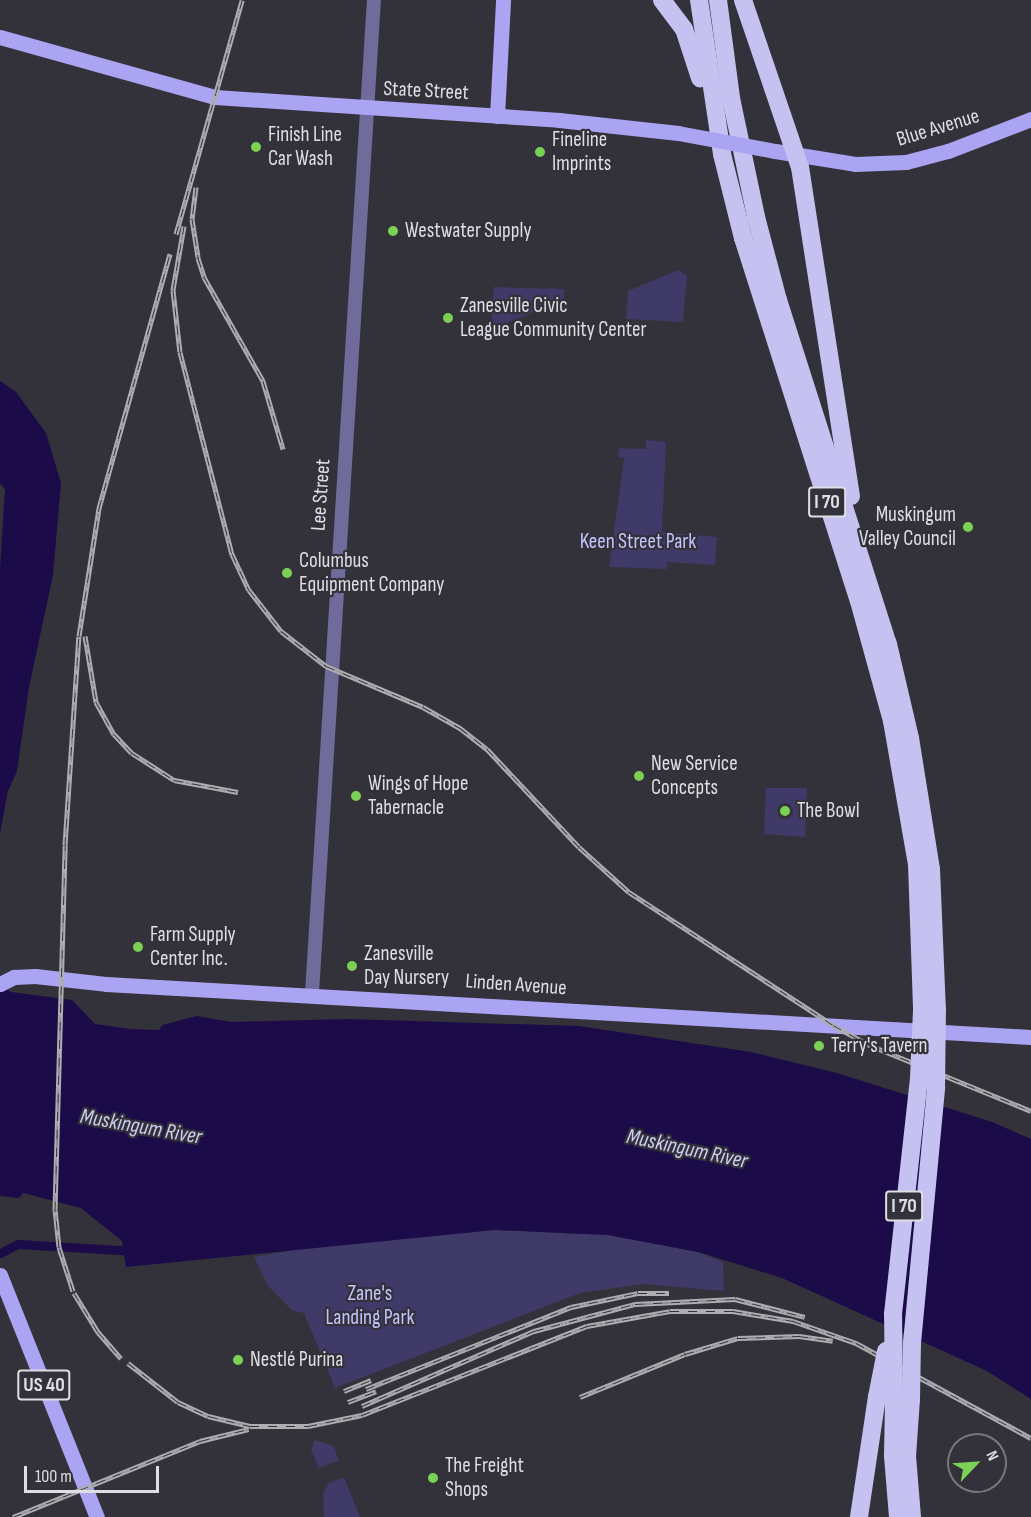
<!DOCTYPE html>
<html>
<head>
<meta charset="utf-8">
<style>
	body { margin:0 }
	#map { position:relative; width:1031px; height:1517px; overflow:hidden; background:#33323a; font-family:"Sofia Sans Condensed",sans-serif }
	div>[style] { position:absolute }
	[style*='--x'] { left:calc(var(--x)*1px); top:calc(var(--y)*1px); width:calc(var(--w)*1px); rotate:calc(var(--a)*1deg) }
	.green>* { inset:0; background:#3f3a67 }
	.water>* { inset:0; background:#1c0b49 }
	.canal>* { height:9px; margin:-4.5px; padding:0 4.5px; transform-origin:4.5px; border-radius:4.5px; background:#1c0b49 }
	.minor>* { height:14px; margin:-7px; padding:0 7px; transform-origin:7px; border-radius:7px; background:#6f6b9b }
	.major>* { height:15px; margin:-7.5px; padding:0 7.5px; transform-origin:7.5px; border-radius:7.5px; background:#aba4f3 }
	.highway>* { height:18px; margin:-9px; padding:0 9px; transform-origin:9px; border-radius:9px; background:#c5c2f1 }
	.rail>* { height:5px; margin-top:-2.5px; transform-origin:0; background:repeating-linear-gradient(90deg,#33323a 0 9px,#adadb2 0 18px); box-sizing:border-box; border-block:2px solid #adadb2 }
	.major-bridge>* { height:15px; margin:-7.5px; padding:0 7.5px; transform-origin:7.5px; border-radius:7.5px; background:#aba4f3 }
	.highway-bridge>* { height:18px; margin:-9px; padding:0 9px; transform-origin:9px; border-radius:9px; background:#c5c2f1 }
	.dots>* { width:16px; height:16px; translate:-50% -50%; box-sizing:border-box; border:3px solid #33323a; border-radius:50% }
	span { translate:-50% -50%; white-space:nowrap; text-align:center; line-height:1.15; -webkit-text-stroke:4.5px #33323a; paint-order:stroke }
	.shield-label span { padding:2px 4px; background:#33323a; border:2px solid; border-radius:4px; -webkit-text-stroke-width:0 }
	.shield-label { font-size:20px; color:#dedee3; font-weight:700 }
	.street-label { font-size:21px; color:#dedee3 }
	.poi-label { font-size:21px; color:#dedee3 }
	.left { translate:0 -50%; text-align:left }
	.right { translate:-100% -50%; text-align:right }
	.park-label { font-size:21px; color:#c6c3fd }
	.water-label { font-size:22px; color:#cdccf3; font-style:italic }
	.north { position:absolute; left:947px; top:1433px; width:60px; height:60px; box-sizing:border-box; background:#33323a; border:2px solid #77777e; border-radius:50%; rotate:65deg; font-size:16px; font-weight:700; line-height:24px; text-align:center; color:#dedee3 }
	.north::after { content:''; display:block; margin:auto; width:21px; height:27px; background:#7bd156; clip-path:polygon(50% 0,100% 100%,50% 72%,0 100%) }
	.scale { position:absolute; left:24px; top:1466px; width:135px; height:27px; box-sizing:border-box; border:3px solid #dedee3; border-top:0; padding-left:8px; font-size:18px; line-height:21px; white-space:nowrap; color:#dedee3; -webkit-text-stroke:4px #33323a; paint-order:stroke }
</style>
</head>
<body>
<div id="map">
	<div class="green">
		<i style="clip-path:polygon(678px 270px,687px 275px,683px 322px,626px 319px,628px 291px)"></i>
		<i style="clip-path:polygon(494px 287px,564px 289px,564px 300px,491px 329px)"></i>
		<i style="clip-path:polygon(646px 440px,666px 442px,662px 532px,717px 537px,715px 565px,667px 562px,667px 569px,609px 567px,624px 458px,618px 457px,619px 448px,646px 449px)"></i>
		<i style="clip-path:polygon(766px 788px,807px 788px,805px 837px,764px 834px)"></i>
		<i style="clip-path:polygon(494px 1230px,608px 1235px,698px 1252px,723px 1262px,724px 1291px,643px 1284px,580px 1293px,335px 1388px,304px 1313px,293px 1311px,268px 1286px,254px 1257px,310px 1247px)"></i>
		<i style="clip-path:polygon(315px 1440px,333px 1446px,339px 1460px,319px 1468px,311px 1450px)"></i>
		<i style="clip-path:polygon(344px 1477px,360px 1517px,324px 1517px,323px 1494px,329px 1483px)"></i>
	</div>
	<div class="water">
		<i style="clip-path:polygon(0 381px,16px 392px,46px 433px,61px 483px,53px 575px,29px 687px,17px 771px,8px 791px,0 833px,0 568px,5px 490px,0 483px)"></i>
		<i style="clip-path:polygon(0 984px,11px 992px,72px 1000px,95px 1024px,130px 1029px,159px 1030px,162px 1025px,197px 1016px,231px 1022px,348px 1019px,579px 1026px,751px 1052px,837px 1073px,992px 1122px,1031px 1139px,1031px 1399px,987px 1371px,782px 1278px,698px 1252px,608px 1235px,494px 1230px,126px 1267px,122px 1241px,81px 1208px,23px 1193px,19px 1198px,0 1196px)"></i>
	</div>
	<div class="canal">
		<i style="--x:0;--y:1253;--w:20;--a:-27"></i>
		<i style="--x:18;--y:1244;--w:118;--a:3.4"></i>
	</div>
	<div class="minor">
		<i style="--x:312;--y:993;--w:995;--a:-86.43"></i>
	</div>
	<div class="major">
		<i style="--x:0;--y:37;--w:223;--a:15.6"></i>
		<i style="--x:215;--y:97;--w:345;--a:3.8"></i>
		<i style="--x:559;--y:120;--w:120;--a:6.2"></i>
		<i style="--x:497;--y:116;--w:116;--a:-87"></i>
		<i style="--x:775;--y:151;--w:81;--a:9.2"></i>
		<i style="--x:855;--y:164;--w:51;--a:-2.2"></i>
		<i style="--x:906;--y:162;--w:43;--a:-14.7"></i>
		<i style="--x:948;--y:151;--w:89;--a:-21.1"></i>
		<i style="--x:0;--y:984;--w:16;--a:-27"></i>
		<i style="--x:14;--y:977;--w:21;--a:-3"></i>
		<i style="--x:35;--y:976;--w:71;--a:6.4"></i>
		<i style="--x:106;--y:984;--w:927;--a:3.28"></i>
		<i style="--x:0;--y:1275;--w:261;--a:68.2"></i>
	</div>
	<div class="highway">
		<i style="--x:662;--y:0;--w:36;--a:53"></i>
		<i style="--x:684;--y:29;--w:52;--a:71.9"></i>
		<i style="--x:699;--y:0;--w:156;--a:81.5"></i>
		<i style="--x:722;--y:154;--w:87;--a:76"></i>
		<i style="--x:743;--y:238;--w:381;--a:72.3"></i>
		<i style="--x:859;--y:601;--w:124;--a:74.6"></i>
		<i style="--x:892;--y:721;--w:145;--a:80.1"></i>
		<i style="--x:917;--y:864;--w:145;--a:88"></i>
		<i style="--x:718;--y:0;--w:99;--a:82.4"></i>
		<i style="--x:731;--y:98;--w:122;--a:78.1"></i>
		<i style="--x:756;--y:217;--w:86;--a:75.2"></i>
		<i style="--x:778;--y:300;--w:361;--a:72.3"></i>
		<i style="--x:888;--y:644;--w:97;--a:76.8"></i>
		<i style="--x:910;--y:738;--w:133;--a:80.9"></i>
		<i style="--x:931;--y:869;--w:141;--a:87.6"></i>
		<i style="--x:743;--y:0;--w:176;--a:71.2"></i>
		<i style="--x:800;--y:167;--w:333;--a:81.2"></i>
		<i style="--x:911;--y:1399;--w:57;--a:94"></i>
		<i style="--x:907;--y:1456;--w:61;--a:85.3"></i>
		<i style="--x:894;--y:1403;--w:53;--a:91.1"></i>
		<i style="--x:893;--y:1456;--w:61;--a:85.3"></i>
		<i style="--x:859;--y:1517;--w:121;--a:-81.5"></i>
	</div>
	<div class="rail">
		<i style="--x:196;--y:187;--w:32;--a:97"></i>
		<i style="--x:192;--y:219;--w:39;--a:81"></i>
		<i style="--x:198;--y:258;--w:20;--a:72"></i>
		<i style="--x:204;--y:277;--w:120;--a:60.4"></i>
		<i style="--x:263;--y:381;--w:71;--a:73.6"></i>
		<i style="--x:184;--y:226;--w:65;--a:99.8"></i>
		<i style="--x:173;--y:290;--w:62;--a:83.6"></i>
		<i style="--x:180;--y:352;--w:209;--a:75.6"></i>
		<i style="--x:232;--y:554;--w:40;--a:65"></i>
		<i style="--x:249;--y:590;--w:52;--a:52"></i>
		<i style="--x:281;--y:631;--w:57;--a:37.9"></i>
		<i style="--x:326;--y:666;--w:105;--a:22.9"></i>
		<i style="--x:423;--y:707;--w:43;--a:29.6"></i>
		<i style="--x:460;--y:728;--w:34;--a:38"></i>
		<i style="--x:487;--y:749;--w:134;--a:46.8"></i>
		<i style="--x:579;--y:847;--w:67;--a:42"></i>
		<i style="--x:629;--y:892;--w:244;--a:33.1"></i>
		<i style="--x:833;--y:1025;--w:39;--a:29"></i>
		<i style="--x:867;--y:1044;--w:177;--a:22.2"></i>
		<i style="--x:176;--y:234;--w:243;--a:-74.2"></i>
		<i style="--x:85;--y:636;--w:67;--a:80.5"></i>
		<i style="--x:96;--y:702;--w:37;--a:61"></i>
		<i style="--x:114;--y:734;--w:26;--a:47"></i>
		<i style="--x:132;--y:753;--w:50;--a:32.7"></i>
		<i style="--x:174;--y:780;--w:65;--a:10.6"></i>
		<i style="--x:73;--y:1291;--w:46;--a:-107.7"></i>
		<i style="--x:59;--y:1247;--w:37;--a:-96"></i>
		<i style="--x:55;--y:1210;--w:365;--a:-88.4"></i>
		<i style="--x:65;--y:845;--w:209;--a:-86.2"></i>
		<i style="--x:79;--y:636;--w:130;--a:-81.1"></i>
		<i style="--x:99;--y:508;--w:264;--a:-74.4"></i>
		<i style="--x:74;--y:1293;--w:46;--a:58.4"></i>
		<i style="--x:98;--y:1332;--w:35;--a:49"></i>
		<i style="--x:128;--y:1363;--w:63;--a:38"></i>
		<i style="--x:178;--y:1402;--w:33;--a:25"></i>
		<i style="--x:208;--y:1416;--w:43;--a:13.4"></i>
		<i style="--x:250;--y:1426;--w:58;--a:0"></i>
		<i style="--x:308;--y:1426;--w:55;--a:-11.5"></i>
		<i style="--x:362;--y:1415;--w:242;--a:-21.6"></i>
		<i style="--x:587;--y:1326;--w:84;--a:-10.2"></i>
		<i style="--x:670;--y:1311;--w:63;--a:0"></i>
		<i style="--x:733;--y:1311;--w:61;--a:9.5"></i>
		<i style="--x:793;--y:1321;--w:67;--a:19.2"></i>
		<i style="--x:856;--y:1343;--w:199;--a:28.5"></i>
		<i style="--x:366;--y:1389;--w:221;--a:-21.8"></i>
		<i style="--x:571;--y:1307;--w:68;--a:-11.8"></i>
		<i style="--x:638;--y:1293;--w:31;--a:0"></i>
		<i style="--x:344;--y:1391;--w:29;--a:-22"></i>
		<i style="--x:580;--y:1397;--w:113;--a:-22.3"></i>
		<i style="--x:685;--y:1354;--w:55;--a:-16.8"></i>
		<i style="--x:738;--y:1338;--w:61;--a:-1.9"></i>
		<i style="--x:799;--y:1336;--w:34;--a:8"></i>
		<i style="--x:348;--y:1402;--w:30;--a:-21"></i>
		<i style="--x:362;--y:1406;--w:188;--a:-23.6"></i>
		<i style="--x:534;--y:1331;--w:105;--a:-15"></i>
		<i style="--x:635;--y:1304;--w:100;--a:-2.9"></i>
		<i style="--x:735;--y:1299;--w:72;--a:14.4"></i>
		<i style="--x:13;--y:1517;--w:202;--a:-22.1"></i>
		<i style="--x:200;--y:1441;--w:50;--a:-13.8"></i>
	</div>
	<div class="major-bridge">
		<i style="--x:678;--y:133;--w:99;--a:10.5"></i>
	</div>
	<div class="highway-bridge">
		<i style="--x:877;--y:1397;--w:47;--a:-78.9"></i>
		<i style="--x:911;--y:1399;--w:56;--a:-89"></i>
		<i style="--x:912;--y:1343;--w:257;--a:-84.6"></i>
		<i style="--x:936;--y:1087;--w:77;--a:-89.3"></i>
		<i style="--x:894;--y:1403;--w:89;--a:-90.6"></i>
		<i style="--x:893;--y:1314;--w:236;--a:-83.7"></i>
		<i style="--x:919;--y:1079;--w:70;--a:-87.5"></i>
	</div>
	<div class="dots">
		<i style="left:256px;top:147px;background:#7bd156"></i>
		<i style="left:540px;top:152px;background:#7bd156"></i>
		<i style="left:393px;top:231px;background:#7bd156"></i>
		<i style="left:448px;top:318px;background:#7bd156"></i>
		<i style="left:968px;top:527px;background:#7bd156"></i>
		<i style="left:287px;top:573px;background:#7bd156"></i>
		<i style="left:639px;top:776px;background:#7bd156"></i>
		<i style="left:356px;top:796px;background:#7bd156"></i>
		<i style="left:785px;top:811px;background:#7bd156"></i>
		<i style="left:138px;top:947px;background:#7bd156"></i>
		<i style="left:352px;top:966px;background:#7bd156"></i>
		<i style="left:819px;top:1046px;background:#7bd156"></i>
		<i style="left:238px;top:1360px;background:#7bd156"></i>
		<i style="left:433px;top:1478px;background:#7bd156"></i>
	</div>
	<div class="shield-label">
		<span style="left:827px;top:502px">I 70</span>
		<span style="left:904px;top:1206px">I 70</span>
		<span style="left:44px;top:1385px">US 40</span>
	</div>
	<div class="street-label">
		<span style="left:426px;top:91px;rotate:3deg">State Street</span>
		<span style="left:938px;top:128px;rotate:-17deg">Blue Avenue</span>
		<span style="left:321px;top:495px;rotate:-86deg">Lee Street</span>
		<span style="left:516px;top:985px;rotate:4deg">Linden Avenue</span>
	</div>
	<div class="poi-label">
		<span class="left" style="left:268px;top:147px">Finish Line<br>Car Wash</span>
		<span class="left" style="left:552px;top:152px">Fineline<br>Imprints</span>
		<span class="left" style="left:405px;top:231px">Westwater Supply</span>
		<span class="left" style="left:460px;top:318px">Zanesville Civic<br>League Community Center</span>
		<span class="right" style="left:956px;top:527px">Muskingum<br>Valley Council</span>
		<span class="left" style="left:299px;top:573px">Columbus<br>Equipment Company</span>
		<span class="left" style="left:651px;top:776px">New Service<br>Concepts</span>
		<span class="left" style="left:368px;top:796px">Wings of Hope<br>Tabernacle</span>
		<span class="left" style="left:797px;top:811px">The Bowl</span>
		<span class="left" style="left:150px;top:947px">Farm Supply<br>Center Inc.</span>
		<span class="left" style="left:364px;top:966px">Zanesville<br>Day Nursery</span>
		<span class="left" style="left:831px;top:1046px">Terry's Tavern</span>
		<span class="left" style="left:250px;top:1360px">Nestlé Purina</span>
		<span class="left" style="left:445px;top:1478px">The Freight<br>Shops</span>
	</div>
	<div class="park-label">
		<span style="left:638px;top:542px">Keen Street Park</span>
		<span style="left:370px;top:1306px">Zane's<br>Landing Park</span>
	</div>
	<div class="water-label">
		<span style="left:141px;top:1127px;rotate:10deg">Muskingum River</span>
		<span style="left:687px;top:1149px;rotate:12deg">Muskingum River</span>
	</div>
	<div class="north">N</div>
	<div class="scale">100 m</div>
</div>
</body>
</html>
